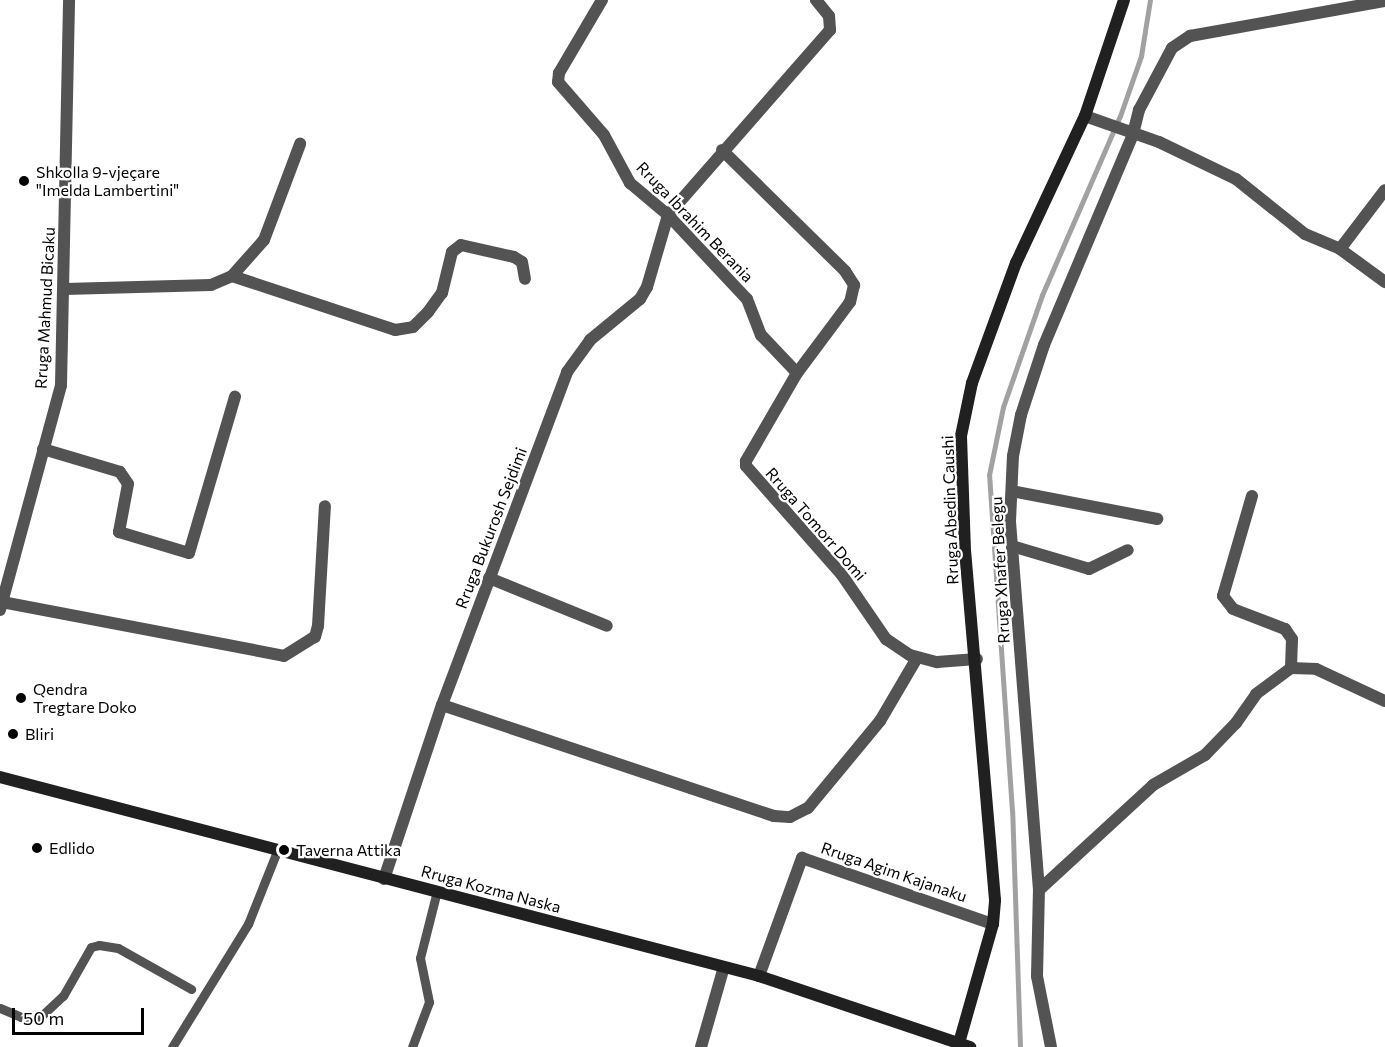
<!DOCTYPE html>
<html>
<head>
<meta charset="utf-8">
<style>
	body { margin:0 }
	#map { position:relative; width:1385px; height:1047px; overflow:hidden; background:#fff; font-family:Commissioner,sans-serif }
	div>[style] { position:absolute }
	[style*='--x'] { left:calc(var(--x)*1px); top:calc(var(--y)*1px); width:calc(var(--w)*1px); rotate:calc(var(--a)*1deg) }
	.stream>* { height:5px; margin:-2.5px; padding:0 2.5px; transform-origin:2.5px; border-radius:2.5px; background:#a1a1a1 }
	.lane>* { height:9px; margin:-4.5px; padding:0 4.5px; transform-origin:4.5px; border-radius:4.5px; background:#535353 }
	.street>* { height:12px; margin:-6px; padding:0 6px; transform-origin:6px; border-radius:6px; background:#535353 }
	.secondary>* { height:12px; margin:-6px; padding:0 6px; transform-origin:6px; border-radius:6px; background:#202020 }
	.dots>* { width:16px; height:16px; translate:-50% -50%; box-sizing:border-box; border:3px solid #fff; border-radius:50% }
	span { translate:-50% -50%; white-space:nowrap; text-align:center; line-height:1.15; -webkit-text-stroke:4.5px #fff; paint-order:stroke }
	.poi-label { font-size:16px; color:#000 }
	.left { translate:0 -50%; text-align:left }
	.street-label { font-size:16px; color:#000 }
	.scale { position:absolute; left:12px; top:1008px; width:132px; height:27px; box-sizing:border-box; border:3px solid #000; border-top:0; padding-left:8px; font-size:18px; line-height:21px; white-space:nowrap; color:#000; -webkit-text-stroke:4px #fff; paint-order:stroke }
</style>
</head>
<body>
<div id="map">
	<div class="stream">
		<i style="--x:1020;--y:1047;--w:236;--a:-91.9"></i>
		<i style="--x:1012;--y:811;--w:337;--a:-93.9"></i>
		<i style="--x:989;--y:475;--w:69;--a:-78.4"></i>
		<i style="--x:1003;--y:407;--w:119;--a:-70.8"></i>
		<i style="--x:1042;--y:295;--w:195;--a:-66.5"></i>
		<i style="--x:1120;--y:116;--w:64;--a:-70.7"></i>
		<i style="--x:1141;--y:56;--w:57;--a:-80.9"></i>
	</div>
	<div class="lane">
		<i style="--x:0;--y:1008;--w:23;--a:23"></i>
		<i style="--x:21;--y:1017;--w:17;--a:7"></i>
		<i style="--x:38;--y:1019;--w:34;--a:-43"></i>
		<i style="--x:63;--y:996;--w:56;--a:-60.3"></i>
		<i style="--x:91;--y:947;--w:8;--a:-14"></i>
		<i style="--x:99;--y:945;--w:19;--a:9"></i>
		<i style="--x:118;--y:948;--w:84;--a:29.3"></i>
		<i style="--x:172;--y:1047;--w:145;--a:-58.3"></i>
		<i style="--x:248;--y:924;--w:79;--a:-68.3"></i>
		<i style="--x:412;--y:1047;--w:48;--a:-69.3"></i>
		<i style="--x:429;--y:1002;--w:45;--a:-101.6"></i>
		<i style="--x:420;--y:958;--w:69;--a:-75.8"></i>
	</div>
	<div class="street">
		<i style="--x:602;--y:0;--w:85;--a:120.5"></i>
		<i style="--x:559;--y:73;--w:9;--a:96"></i>
		<i style="--x:558;--y:82;--w:70;--a:49"></i>
		<i style="--x:604;--y:135;--w:55;--a:61.6"></i>
		<i style="--x:630;--y:183;--w:50;--a:40.1"></i>
		<i style="--x:668;--y:215;--w:115;--a:46.8"></i>
		<i style="--x:747;--y:299;--w:39;--a:69"></i>
		<i style="--x:761;--y:335;--w:52;--a:46.5"></i>
		<i style="--x:1085;--y:116;--w:78;--a:19.4"></i>
		<i style="--x:1159;--y:142;--w:85;--a:25.7"></i>
		<i style="--x:1236;--y:179;--w:88;--a:38.6"></i>
		<i style="--x:1305;--y:234;--w:38;--a:23"></i>
		<i style="--x:1340;--y:249;--w:56;--a:36.3"></i>
		<i style="--x:722;--y:150;--w:173;--a:44.5"></i>
		<i style="--x:845;--y:271;--w:17;--a:57"></i>
		<i style="--x:854;--y:285;--w:17;--a:103"></i>
		<i style="--x:850;--y:302;--w:89;--a:126.7"></i>
		<i style="--x:797;--y:373;--w:102;--a:120.1"></i>
		<i style="--x:746;--y:461;--w:5;--a:90"></i>
		<i style="--x:746;--y:466;--w:145;--a:48.6"></i>
		<i style="--x:842;--y:575;--w:78;--a:55.5"></i>
		<i style="--x:886;--y:639;--w:29;--a:34"></i>
		<i style="--x:910;--y:655;--w:28;--a:15"></i>
		<i style="--x:937;--y:662;--w:40;--a:-4.3"></i>
		<i style="--x:1340;--y:249;--w:74;--a:-52.7"></i>
		<i style="--x:232;--y:276;--w:172;--a:18.3"></i>
		<i style="--x:395;--y:330;--w:18;--a:-9"></i>
		<i style="--x:413;--y:327;--w:21;--a:-45"></i>
		<i style="--x:428;--y:312;--w:24;--a:-54"></i>
		<i style="--x:442;--y:293;--w:42;--a:-76.3"></i>
		<i style="--x:452;--y:252;--w:11;--a:-38"></i>
		<i style="--x:461;--y:245;--w:54;--a:12.8"></i>
		<i style="--x:514;--y:257;--w:9;--a:32"></i>
		<i style="--x:522;--y:262;--w:17;--a:80"></i>
		<i style="--x:65;--y:289;--w:146;--a:-1.6"></i>
		<i style="--x:211;--y:285;--w:23;--a:-23"></i>
		<i style="--x:232;--y:276;--w:48;--a:-48.4"></i>
		<i style="--x:264;--y:240;--w:103;--a:-69.4"></i>
		<i style="--x:43;--y:449;--w:80;--a:16.6"></i>
		<i style="--x:120;--y:472;--w:14;--a:56"></i>
		<i style="--x:128;--y:484;--w:49;--a:100.6"></i>
		<i style="--x:119;--y:532;--w:73;--a:16.7"></i>
		<i style="--x:189;--y:553;--w:163;--a:-73.6"></i>
		<i style="--x:1012;--y:491;--w:148;--a:10.9"></i>
		<i style="--x:1252;--y:496;--w:104;--a:106.2"></i>
		<i style="--x:1223;--y:596;--w:16;--a:52"></i>
		<i style="--x:1233;--y:609;--w:56;--a:21"></i>
		<i style="--x:1285;--y:629;--w:12;--a:55"></i>
		<i style="--x:1292;--y:639;--w:29;--a:92"></i>
		<i style="--x:1012;--y:546;--w:80;--a:16.6"></i>
		<i style="--x:1089;--y:569;--w:43;--a:-26"></i>
		<i style="--x:489;--y:578;--w:127;--a:22.1"></i>
		<i style="--x:2;--y:602;--w:287;--a:10.8"></i>
		<i style="--x:284;--y:656;--w:36;--a:-32"></i>
		<i style="--x:315;--y:637;--w:11;--a:-75"></i>
		<i style="--x:318;--y:626;--w:120;--a:-86.7"></i>
		<i style="--x:0;--y:610;--w:233;--a:-74.8"></i>
		<i style="--x:61;--y:385;--w:385;--a:-88.8"></i>
		<i style="--x:442;--y:705;--w:350;--a:18.5"></i>
		<i style="--x:774;--y:816;--w:16;--a:4"></i>
		<i style="--x:790;--y:817;--w:20;--a:-27"></i>
		<i style="--x:808;--y:808;--w:113;--a:-50.4"></i>
		<i style="--x:880;--y:721;--w:73;--a:-59.6"></i>
		<i style="--x:384;--y:879;--w:183;--a:-71.6"></i>
		<i style="--x:442;--y:705;--w:356;--a:-69.4"></i>
		<i style="--x:567;--y:372;--w:39;--a:-54"></i>
		<i style="--x:590;--y:340;--w:65;--a:-39.4"></i>
		<i style="--x:640;--y:299;--w:14;--a:-60"></i>
		<i style="--x:647;--y:287;--w:75;--a:-73.7"></i>
		<i style="--x:668;--y:215;--w:246;--a:-48.8"></i>
		<i style="--x:830;--y:30;--w:14;--a:-94"></i>
		<i style="--x:829;--y:16;--w:21;--a:-129"></i>
		<i style="--x:1039;--y:890;--w:155;--a:-42.6"></i>
		<i style="--x:1153;--y:785;--w:60;--a:-30"></i>
		<i style="--x:1205;--y:755;--w:45;--a:-45.9"></i>
		<i style="--x:1236;--y:723;--w:35;--a:-55"></i>
		<i style="--x:1256;--y:694;--w:44;--a:-36.6"></i>
		<i style="--x:1291;--y:668;--w:25;--a:2"></i>
		<i style="--x:1316;--y:669;--w:76;--a:24.9"></i>
		<i style="--x:759;--y:976;--w:126;--a:-70"></i>
		<i style="--x:802;--y:858;--w:202;--a:19.1"></i>
		<i style="--x:701;--y:1047;--w:83;--a:-74"></i>
		<i style="--x:1051;--y:1047;--w:72;--a:-101.2"></i>
		<i style="--x:1037;--y:976;--w:86;--a:-88.7"></i>
		<i style="--x:1039;--y:890;--w:370;--a:-94.5"></i>
		<i style="--x:1010;--y:521;--w:65;--a:-87.4"></i>
		<i style="--x:1013;--y:456;--w:42;--a:-79"></i>
		<i style="--x:1021;--y:415;--w:74;--a:-71.8"></i>
		<i style="--x:1044;--y:345;--w:229;--a:-67.1"></i>
		<i style="--x:1133;--y:134;--w:25;--a:-76"></i>
		<i style="--x:1139;--y:110;--w:70;--a:-62"></i>
		<i style="--x:1172;--y:48;--w:22;--a:-34"></i>
		<i style="--x:1190;--y:36;--w:198;--a:-10.2"></i>
	</div>
	<div class="secondary">
		<i style="--x:0;--y:777;--w:785;--a:14.69"></i>
		<i style="--x:759;--y:976;--w:223;--a:18.6"></i>
		<i style="--x:959;--y:1043;--w:124;--a:-74.1"></i>
		<i style="--x:993;--y:924;--w:24;--a:-85"></i>
		<i style="--x:995;--y:900;--w:350;--a:-94.9"></i>
		<i style="--x:965;--y:551;--w:115;--a:-92"></i>
		<i style="--x:961;--y:436;--w:54;--a:-78.3"></i>
		<i style="--x:972;--y:383;--w:128;--a:-69.9"></i>
		<i style="--x:1016;--y:263;--w:162;--a:-64.9"></i>
		<i style="--x:1085;--y:116;--w:122;--a:-71.4"></i>
	</div>
	<div class="dots">
		<i style="left:24px;top:181px;background:#000"></i>
		<i style="left:21px;top:698px;background:#000"></i>
		<i style="left:13px;top:734px;background:#000"></i>
		<i style="left:37px;top:848px;background:#000"></i>
		<i style="left:284px;top:850px;background:#000"></i>
	</div>
	<div class="poi-label">
		<span class="left" style="left:36px;top:181px">Shkolla 9-vjeçare<br>"Imelda Lambertini"</span>
		<span class="left" style="left:33px;top:698px">Qendra<br>Tregtare Doko</span>
		<span class="left" style="left:25px;top:734px">Bliri</span>
		<span class="left" style="left:49px;top:848px">Edlido</span>
		<span class="left" style="left:296px;top:850px">Taverna Attika</span>
	</div>
	<div class="street-label">
		<span style="left:695px;top:222px;rotate:46deg">Rruga Ibrahim Berania</span>
		<span style="left:45px;top:308px;rotate:-87deg">Rruga Mahmud Bicaku</span>
		<span style="left:950px;top:510px;rotate:-92deg">Rruga Abedin Caushi</span>
		<span style="left:816px;top:524px;rotate:49deg">Rruga Tomorr Domi</span>
		<span style="left:491px;top:528px;rotate:-69deg">Rruga Bukurosh Sejdimi</span>
		<span style="left:1000px;top:570px;rotate:-93deg">Rruga Xhafer Belegu</span>
		<span style="left:894px;top:872px;rotate:19deg">Rruga Agim Kajanaku</span>
		<span style="left:491px;top:889px;rotate:15deg">Rruga Kozma Naska</span>
	</div>
	<div class="scale">50 m</div>
</div>
</body>
</html>
